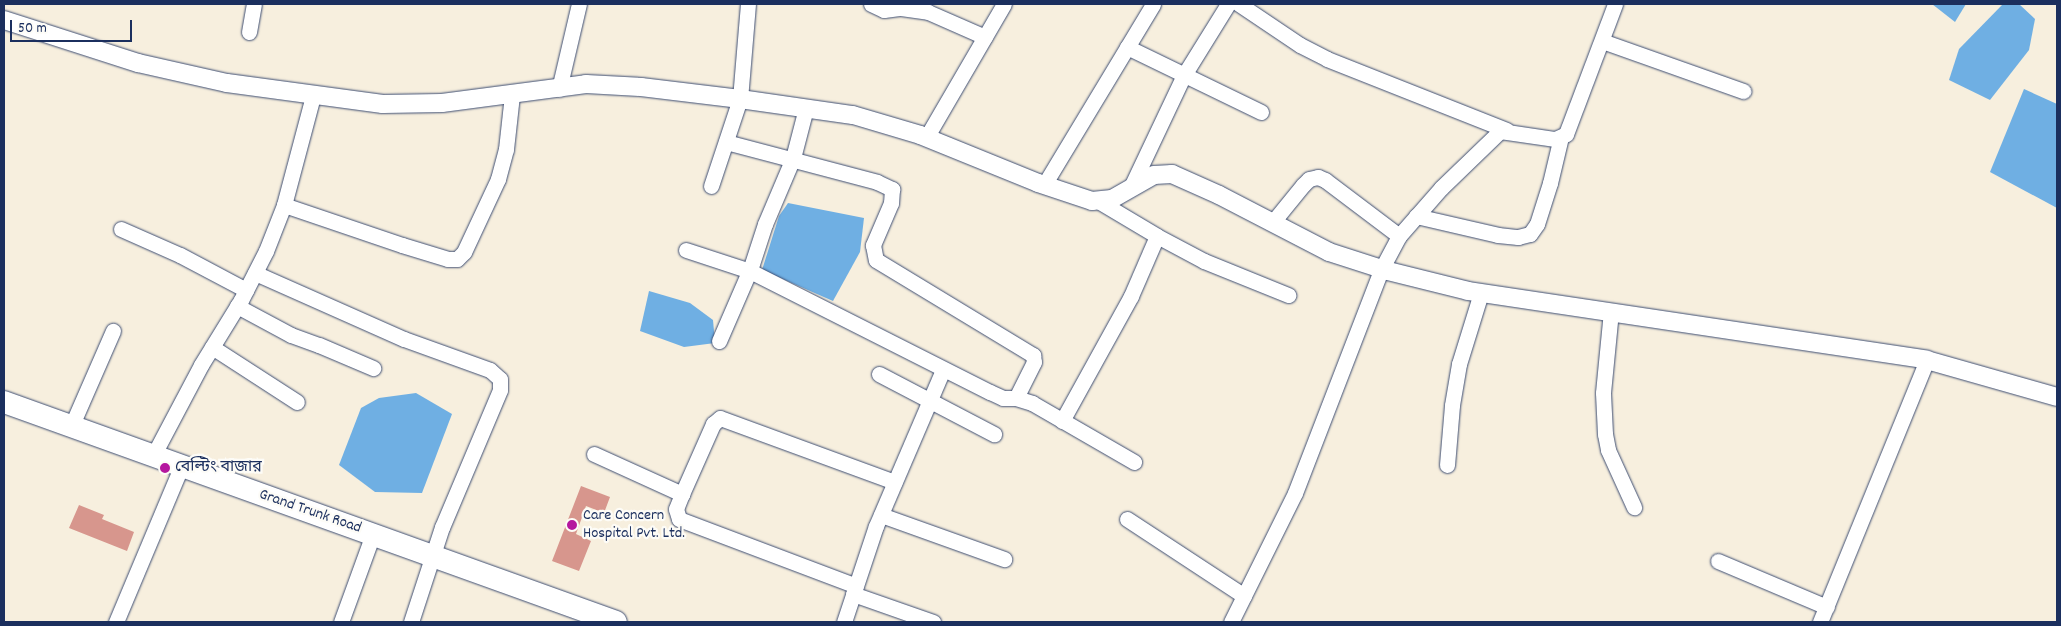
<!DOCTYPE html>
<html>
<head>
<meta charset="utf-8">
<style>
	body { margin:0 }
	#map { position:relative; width:2061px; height:626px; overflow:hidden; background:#f7efde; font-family:Dekko,"Noto Sans Bengali",sans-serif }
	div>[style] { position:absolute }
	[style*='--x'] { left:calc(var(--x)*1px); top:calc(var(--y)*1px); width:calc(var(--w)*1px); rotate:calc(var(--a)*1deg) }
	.water>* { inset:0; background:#6fafe3 }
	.building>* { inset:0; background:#d7968d }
	.roads { filter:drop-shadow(0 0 1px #3c4c71) drop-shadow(0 0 1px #3c4c71) }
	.minor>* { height:15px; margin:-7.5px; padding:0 7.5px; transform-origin:7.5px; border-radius:7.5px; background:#fff }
	.tertiary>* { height:18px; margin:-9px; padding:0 9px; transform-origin:9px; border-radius:9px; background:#fff }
	.primary>* { height:22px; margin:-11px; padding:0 11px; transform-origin:11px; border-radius:11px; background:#fff }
	.dots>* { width:14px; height:14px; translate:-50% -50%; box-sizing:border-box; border:2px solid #fdfcf7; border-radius:50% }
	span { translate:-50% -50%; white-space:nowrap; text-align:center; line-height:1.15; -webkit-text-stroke:4.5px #fdfcf7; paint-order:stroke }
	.poi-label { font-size:16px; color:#1b2f5e }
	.left { translate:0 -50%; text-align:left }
	.street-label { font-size:16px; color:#1b2f5e }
	.frame { position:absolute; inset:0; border:5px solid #1b2f5e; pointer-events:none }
	.scale { position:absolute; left:10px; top:20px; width:122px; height:22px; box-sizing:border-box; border:2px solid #1b2f5e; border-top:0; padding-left:6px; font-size:15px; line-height:18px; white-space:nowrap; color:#1b2f5e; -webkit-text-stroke:4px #fdfcf7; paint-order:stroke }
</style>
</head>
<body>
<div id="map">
	<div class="water">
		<i style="clip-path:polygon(1932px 4px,1966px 4px,1955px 22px)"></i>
		<i style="clip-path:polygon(2003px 4px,2019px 4px,2035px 19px,2029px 50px,1990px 100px,1949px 80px,1959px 49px)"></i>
		<i style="clip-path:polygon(2024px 89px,2057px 104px,2057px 208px,1990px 172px)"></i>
		<i style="clip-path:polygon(788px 203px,864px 218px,860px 252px,833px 301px,762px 270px,779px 216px)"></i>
		<i style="clip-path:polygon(649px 291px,690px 303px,713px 320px,715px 343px,684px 347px,640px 331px)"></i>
		<i style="clip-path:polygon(416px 393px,452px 414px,422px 493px,375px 492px,339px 465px,361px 408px,379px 398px)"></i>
	</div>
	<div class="building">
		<i style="clip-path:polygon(581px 486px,610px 497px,604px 513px,586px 506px,576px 534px,591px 541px,579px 571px,552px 561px)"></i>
		<i style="clip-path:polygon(79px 505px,104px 515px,102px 519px,134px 532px,127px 551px,69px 528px)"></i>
	</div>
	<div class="roads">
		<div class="minor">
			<i style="--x:871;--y:4;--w:14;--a:25"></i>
			<i style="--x:884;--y:10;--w:17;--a:-7"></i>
			<i style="--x:901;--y:8;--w:27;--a:8"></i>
			<i style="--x:928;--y:12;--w:62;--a:23.7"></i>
			<i style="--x:1239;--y:4;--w:73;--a:33.9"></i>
			<i style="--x:1300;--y:45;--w:30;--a:27"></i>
			<i style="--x:1327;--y:59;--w:193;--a:21.6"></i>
			<i style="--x:249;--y:32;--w:28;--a:-80"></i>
			<i style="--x:1602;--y:41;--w:150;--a:19.5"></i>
			<i style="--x:1127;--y:47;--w:149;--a:25.9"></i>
			<i style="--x:559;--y:89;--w:87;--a:-76.8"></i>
			<i style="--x:926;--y:138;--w:155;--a:-59.8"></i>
			<i style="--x:726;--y:142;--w:156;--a:14.8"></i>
			<i style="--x:877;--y:182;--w:17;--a:25"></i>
			<i style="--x:892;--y:189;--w:14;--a:94"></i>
			<i style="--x:891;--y:203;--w:46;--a:113.2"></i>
			<i style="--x:873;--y:245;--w:15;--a:79"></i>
			<i style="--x:876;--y:260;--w:184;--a:31.2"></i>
			<i style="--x:1033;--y:355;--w:7;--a:82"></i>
			<i style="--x:1034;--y:362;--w:40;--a:116.6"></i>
			<i style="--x:1044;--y:185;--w:211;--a:-58.9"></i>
			<i style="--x:711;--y:186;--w:92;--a:-71.6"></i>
			<i style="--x:740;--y:99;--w:95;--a:-85.2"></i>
			<i style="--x:1131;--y:187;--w:124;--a:-64.7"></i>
			<i style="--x:1184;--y:75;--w:84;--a:-58.2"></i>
			<i style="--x:1100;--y:202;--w:66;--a:30.8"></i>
			<i style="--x:1157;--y:236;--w:53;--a:28"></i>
			<i style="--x:1204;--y:261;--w:91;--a:22"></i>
			<i style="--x:284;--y:205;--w:125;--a:18.7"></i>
			<i style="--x:402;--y:245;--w:48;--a:16.9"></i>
			<i style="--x:448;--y:259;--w:9;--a:0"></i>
			<i style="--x:457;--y:259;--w:10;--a:-45"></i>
			<i style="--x:464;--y:252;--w:81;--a:-65"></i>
			<i style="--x:498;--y:179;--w:31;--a:-75"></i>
			<i style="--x:506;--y:149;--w:54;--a:-83.7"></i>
			<i style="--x:1416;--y:216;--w:84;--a:13"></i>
			<i style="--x:1498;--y:235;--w:20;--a:6"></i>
			<i style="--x:1518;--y:237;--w:12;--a:-14"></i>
			<i style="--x:1530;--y:234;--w:12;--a:-55"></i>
			<i style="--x:1537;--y:224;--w:43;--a:-72.4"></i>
			<i style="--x:1550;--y:183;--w:47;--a:-76.6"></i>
			<i style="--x:1272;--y:223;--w:49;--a:-50.8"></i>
			<i style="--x:1303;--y:185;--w:8;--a:-45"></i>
			<i style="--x:1309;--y:179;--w:9;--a:-13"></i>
			<i style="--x:1318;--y:177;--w:8;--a:23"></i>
			<i style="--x:1325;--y:180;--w:93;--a:37.1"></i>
			<i style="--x:121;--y:229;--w:64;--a:23.8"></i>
			<i style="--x:180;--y:255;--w:75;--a:27.9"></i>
			<i style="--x:686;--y:250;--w:67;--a:18.2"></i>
			<i style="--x:750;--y:271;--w:269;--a:26.8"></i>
			<i style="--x:990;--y:392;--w:14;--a:25"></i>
			<i style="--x:1003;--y:398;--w:13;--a:0"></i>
			<i style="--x:1016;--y:398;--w:17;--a:17"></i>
			<i style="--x:1032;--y:403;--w:118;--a:30"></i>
			<i style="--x:255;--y:273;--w:163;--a:23.9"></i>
			<i style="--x:404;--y:339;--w:91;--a:19.8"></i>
			<i style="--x:490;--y:370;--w:13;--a:42"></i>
			<i style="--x:500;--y:379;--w:11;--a:90"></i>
			<i style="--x:500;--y:390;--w:149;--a:112.9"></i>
			<i style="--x:442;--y:527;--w:100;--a:108.1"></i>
			<i style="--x:237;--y:306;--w:61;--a:28.2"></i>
			<i style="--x:291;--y:335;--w:30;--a:20"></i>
			<i style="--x:319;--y:345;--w:59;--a:23.1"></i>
			<i style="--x:1611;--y:311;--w:82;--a:95.6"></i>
			<i style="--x:1603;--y:393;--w:41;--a:87.2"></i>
			<i style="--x:1605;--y:434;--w:16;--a:79"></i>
			<i style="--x:1608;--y:450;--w:63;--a:65.5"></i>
			<i style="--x:719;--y:341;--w:81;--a:-66.6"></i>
			<i style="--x:751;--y:267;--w:45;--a:-72"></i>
			<i style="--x:765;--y:224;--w:72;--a:-67"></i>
			<i style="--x:793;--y:158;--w:52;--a:-75.4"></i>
			<i style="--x:212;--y:347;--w:101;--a:32.9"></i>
			<i style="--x:879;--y:374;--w:130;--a:27.6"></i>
			<i style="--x:1062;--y:421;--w:143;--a:-61.1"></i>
			<i style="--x:1131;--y:296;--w:65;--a:-66.6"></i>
			<i style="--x:71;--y:427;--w:105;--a:-66.4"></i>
			<i style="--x:594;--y:454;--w:97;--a:24.4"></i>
			<i style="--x:682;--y:494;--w:77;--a:-66.1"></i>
			<i style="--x:713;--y:424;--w:9;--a:-41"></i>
			<i style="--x:720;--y:418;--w:186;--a:20.1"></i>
			<i style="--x:153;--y:456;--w:103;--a:-62.2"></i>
			<i style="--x:201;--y:365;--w:76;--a:-58.4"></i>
			<i style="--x:241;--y:300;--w:55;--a:-63"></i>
			<i style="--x:266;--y:251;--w:49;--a:-68.6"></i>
			<i style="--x:284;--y:205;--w:113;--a:-75.1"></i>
			<i style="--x:1447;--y:465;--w:60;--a:-85.2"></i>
			<i style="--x:1452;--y:405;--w:42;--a:-80.3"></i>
			<i style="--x:1459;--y:364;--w:74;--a:-72.8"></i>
			<i style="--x:682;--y:494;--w:16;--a:112"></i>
			<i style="--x:676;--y:509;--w:10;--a:73"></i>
			<i style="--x:679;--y:519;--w:189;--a:20.7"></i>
			<i style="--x:881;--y:515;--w:131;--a:19.7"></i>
			<i style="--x:1127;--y:519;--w:140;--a:33.3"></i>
			<i style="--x:1718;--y:561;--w:118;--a:22.9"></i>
			<i style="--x:853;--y:594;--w:85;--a:19.3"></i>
			<i style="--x:116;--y:622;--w:168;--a:-67.2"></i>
			<i style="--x:341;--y:622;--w:94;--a:-70"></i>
			<i style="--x:844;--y:622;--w:101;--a:-71.6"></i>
			<i style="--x:876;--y:526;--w:170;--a:-66.8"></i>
			<i style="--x:1231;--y:622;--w:144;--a:-63.6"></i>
			<i style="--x:1295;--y:493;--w:241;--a:-68.9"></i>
			<i style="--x:1382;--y:268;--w:36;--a:-62"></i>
			<i style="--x:1399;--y:236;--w:64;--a:-48.8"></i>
			<i style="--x:1441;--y:188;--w:82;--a:-44"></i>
			<i style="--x:1500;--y:131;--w:56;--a:8.3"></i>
			<i style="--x:1555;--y:139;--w:12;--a:-24"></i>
			<i style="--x:1566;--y:134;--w:139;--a:-69.3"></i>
			<i style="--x:1820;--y:622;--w:283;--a:-67.8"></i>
		</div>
		<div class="tertiary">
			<i style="--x:4;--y:20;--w:141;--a:17.8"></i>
			<i style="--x:138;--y:63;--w:91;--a:12.7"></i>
			<i style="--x:227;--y:83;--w:157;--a:7.7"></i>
			<i style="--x:383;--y:104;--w:59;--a:-1"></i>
			<i style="--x:442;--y:103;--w:145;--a:-7.5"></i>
			<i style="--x:586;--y:84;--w:55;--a:3.1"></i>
			<i style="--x:641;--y:87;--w:100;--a:6.9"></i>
			<i style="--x:740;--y:99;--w:114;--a:8.1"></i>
			<i style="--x:853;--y:115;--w:70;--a:16.6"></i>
			<i style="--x:920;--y:135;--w:127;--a:22.1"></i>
			<i style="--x:1038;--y:183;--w:57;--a:18.4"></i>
			<i style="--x:1092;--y:201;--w:20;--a:-6"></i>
			<i style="--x:1112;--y:199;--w:48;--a:-29.7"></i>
			<i style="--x:1154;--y:175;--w:18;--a:-3"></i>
			<i style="--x:1172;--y:174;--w:51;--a:24.1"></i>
			<i style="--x:1219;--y:195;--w:124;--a:27.4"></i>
			<i style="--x:1329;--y:252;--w:62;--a:17.9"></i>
			<i style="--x:1388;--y:271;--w:82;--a:14"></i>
			<i style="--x:1468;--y:291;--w:464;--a:8.5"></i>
			<i style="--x:1927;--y:360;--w:135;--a:15.9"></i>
		</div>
		<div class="primary">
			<i style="--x:4;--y:402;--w:650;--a:19.77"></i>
		</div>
	</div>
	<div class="dots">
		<i style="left:165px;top:468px;background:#b5179e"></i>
		<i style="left:572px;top:525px;background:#b5179e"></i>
	</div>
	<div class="poi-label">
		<span class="left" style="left:175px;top:468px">বেল্টিং বাজার</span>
		<span class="left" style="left:583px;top:525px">Care Concern<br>Hospital Pvt. Ltd.</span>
	</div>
	<div class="street-label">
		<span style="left:310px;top:512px;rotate:19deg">Grand Trunk Road</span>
	</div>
	<div class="frame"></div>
	<div class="scale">50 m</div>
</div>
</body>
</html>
